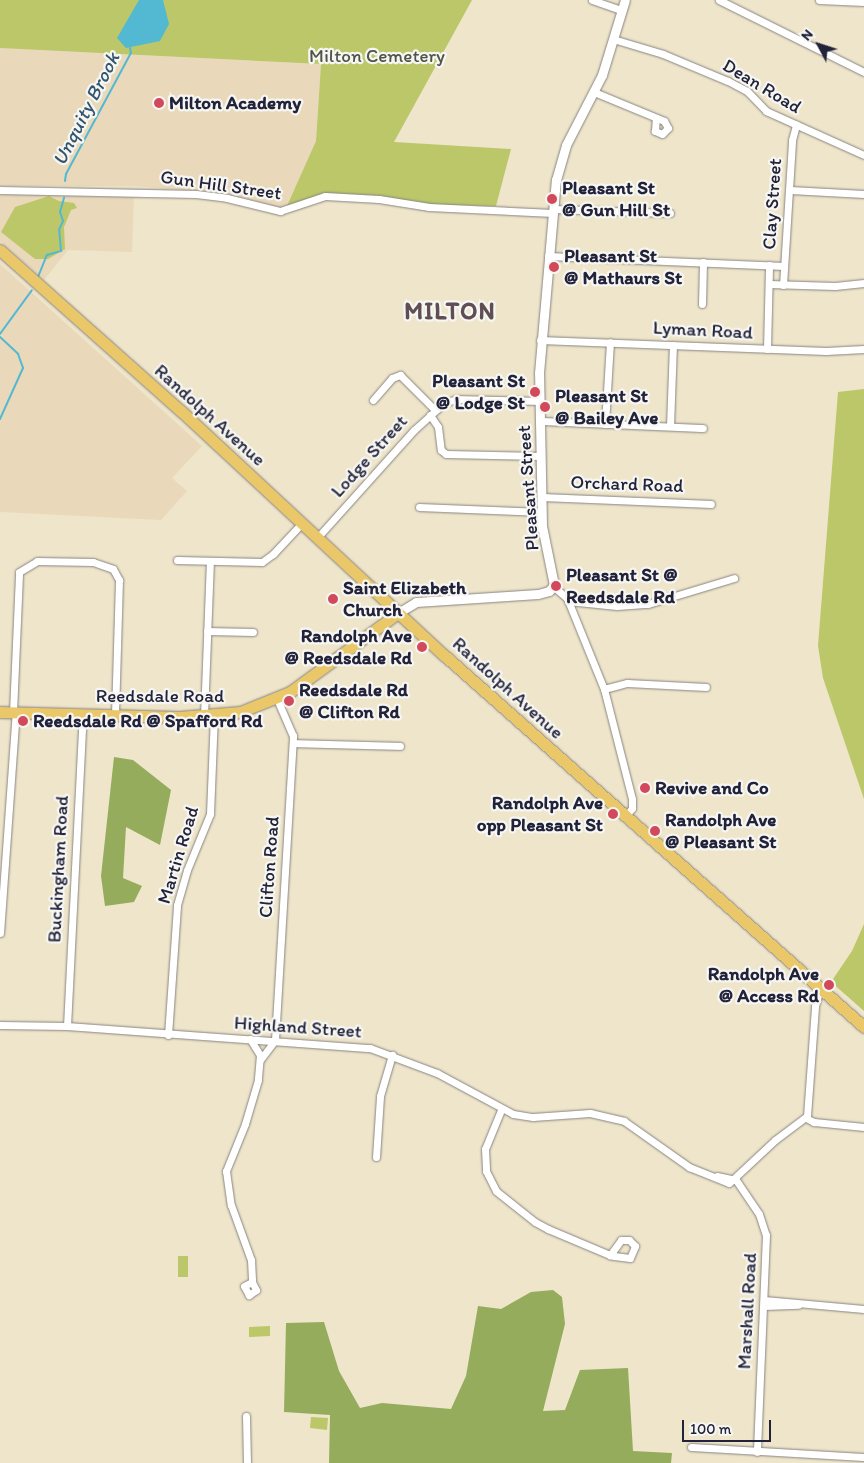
<!DOCTYPE html>
<html>
<head>
<meta charset="utf-8">
<style>
	body { margin:0 }
	#map { position:relative; width:864px; height:1463px; overflow:hidden; background:#eee5ca; font-family:Itim,sans-serif }
	div>[style] { position:absolute }
	[style*='--x'] { left:calc(var(--x)*1px); top:calc(var(--y)*1px); width:calc(var(--w)*1px); rotate:calc(var(--a)*1deg) }
	.built>* { inset:0; background:#e9d9ba }
	.green>* { inset:0; background:#bbc768 }
	.forest>* { inset:0; background:#94ac5c }
	.water>* { inset:0; background:#53b8d1 }
	.stream>* { height:2px; margin:-1px; padding:0 1px; transform-origin:1px; border-radius:1px; background:#53b8d1 }
	.roads { filter:drop-shadow(0 0 1px #888482) drop-shadow(0 0 1px #888482) }
	.minor>* { height:7px; margin:-3.5px; padding:0 3.5px; transform-origin:3.5px; border-radius:3.5px; background:#fff }
	.tertiary>* { height:9px; margin:-4.5px; padding:0 4.5px; transform-origin:4.5px; border-radius:4.5px; background:#fff }
	.primary>* { height:11px; margin:-5.5px; padding:0 5.5px; transform-origin:5.5px; border-radius:5.5px; background:#eac769 }
	.dots>* { width:14px; height:14px; translate:-50% -50%; box-sizing:border-box; border:2px solid #f6f6f2; border-radius:50% }
	span { translate:-50% -50%; white-space:nowrap; text-align:center; line-height:1.15; -webkit-text-stroke:4.5px #f6f6f2; paint-order:stroke }
	.park-label { font-size:19px; color:#505448 }
	.street-label { font-size:19px; color:#22223b }
	.poi-label { font-size:19px; color:#22223b; font-weight:700 }
	.left { translate:0 -50%; text-align:left }
	.right { translate:-100% -50%; text-align:right }
	.water-label { font-size:20px; color:#335670; font-style:italic }
	.district-label { font-size:24px; color:#604e54; font-weight:700; letter-spacing:1px }
	.north { position:absolute; left:794px; top:20px; width:50px; height:50px; -webkit-text-stroke:4px #f6f6f2; paint-order:stroke; rotate:310deg; font-size:14px; font-weight:700; line-height:20px; text-align:center; color:#22223b }
	.north::after { content:''; display:block; margin:auto; width:18px; height:22px; background:#22223b; clip-path:polygon(50% 0,100% 100%,50% 72%,0 100%) }
	.scale { position:absolute; left:682px; top:1420px; width:89px; height:22px; box-sizing:border-box; border:2px solid #22223b; border-top:0; padding-left:6px; font-size:15px; line-height:18px; white-space:nowrap; color:#22223b; -webkit-text-stroke:4px #f6f6f2; paint-order:stroke }
</style>
</head>
<body>
<div id="map">
	<div class="built">
		<i style="clip-path:polygon(0 48px,321px 64px,316px 141px,286px 208px,279px 208px,241px 197px,195px 191px,133px 186px,0 186px)"></i>
		<i style="clip-path:polygon(0 195px,134px 195px,132px 252px,68px 250px,44px 280px,0 241px)"></i>
		<i style="clip-path:polygon(0 264px,202px 446px,172px 478px,187px 491px,161px 520px,0 512px)"></i>
	</div>
	<div class="green">
		<i style="clip-path:polygon(0 0,472px 0,394px 142px,511px 149px,496px 206px,436px 205px,324px 193px,286px 208px,316px 141px,321px 64px,0 48px)"></i>
		<i style="clip-path:polygon(49px 196px,59px 201px,74px 203px,77px 208px,71px 210px,64px 227px,65px 249px,48px 259px,35px 259px,1px 232px,15px 207px)"></i>
		<i style="clip-path:polygon(864px 389px,864px 799px,823px 678px,818px 646px,838px 392px)"></i>
		<i style="clip-path:polygon(864px 924px,864px 1011px,831px 982px,852px 951px)"></i>
		<i style="clip-path:polygon(178px 1256px,188px 1256px,188px 1277px,178px 1277px)"></i>
		<i style="clip-path:polygon(270px 1326px,270px 1336px,249px 1337px,249px 1327px)"></i>
		<i style="clip-path:polygon(311px 1417px,328px 1418px,327px 1430px,310px 1428px)"></i>
	</div>
	<div class="forest">
		<i style="clip-path:polygon(114px 757px,133px 760px,171px 790px,160px 845px,126px 827px,123px 878px,142px 886px,134px 902px,105px 906px,101px 876px)"></i>
		<i style="clip-path:polygon(553px 1290px,562px 1297px,565px 1324px,543px 1411px,565px 1410px,580px 1370px,628px 1368px,633px 1451px,672px 1453px,671px 1463px,329px 1463px,330px 1415px,284px 1412px,286px 1323px,324px 1322px,339px 1371px,360px 1408px,382px 1403px,451px 1409px,466px 1376px,478px 1306px,501px 1309px,531px 1292px)"></i>
	</div>
	<div class="water">
		<i style="clip-path:polygon(139px 0,163px 0,169px 24px,160px 41px,126px 48px,117px 38px)"></i>
	</div>
	<div class="stream">
		<i style="--x:65;--y:181;--w:7;--a:-82"></i>
		<i style="--x:66;--y:174;--w:137;--a:-61.8"></i>
		<i style="--x:131;--y:53;--w:5;--a:-101"></i>
		<i style="--x:38;--y:277;--w:24;--a:-68"></i>
		<i style="--x:47;--y:255;--w:15;--a:-16"></i>
		<i style="--x:61;--y:251;--w:21;--a:-95"></i>
		<i style="--x:59;--y:230;--w:10;--a:-66"></i>
		<i style="--x:63;--y:221;--w:9;--a:-108"></i>
		<i style="--x:60;--y:212;--w:15;--a:-74"></i>
		<i style="--x:0;--y:334;--w:54;--a:-54"></i>
		<i style="--x:0;--y:337;--w:25;--a:43"></i>
		<i style="--x:18;--y:354;--w:15;--a:70"></i>
		<i style="--x:23;--y:368;--w:56;--a:114.3"></i>
	</div>
	<div class="roads">
		<div class="minor">
			<i style="--x:592;--y:0;--w:31;--a:19"></i>
			<i style="--x:719;--y:0;--w:162;--a:26.4"></i>
			<i style="--x:819;--y:0;--w:45;--a:2.5"></i>
			<i style="--x:613;--y:39;--w:52;--a:16.7"></i>
			<i style="--x:663;--y:54;--w:70;--a:22.6"></i>
			<i style="--x:728;--y:81;--w:21;--a:28"></i>
			<i style="--x:747;--y:91;--w:28;--a:46"></i>
			<i style="--x:766;--y:111;--w:107;--a:24.2"></i>
			<i style="--x:594;--y:92;--w:76;--a:22.5"></i>
			<i style="--x:664;--y:121;--w:8;--a:60"></i>
			<i style="--x:668;--y:128;--w:8;--a:135"></i>
			<i style="--x:662;--y:134;--w:8;--a:-157"></i>
			<i style="--x:655;--y:131;--w:13;--a:-86"></i>
			<i style="--x:0;--y:190;--w:196;--a:1.2"></i>
			<i style="--x:196;--y:194;--w:31;--a:7"></i>
			<i style="--x:227;--y:198;--w:55;--a:13.8"></i>
			<i style="--x:280;--y:211;--w:47;--a:-18.4"></i>
			<i style="--x:325;--y:196;--w:54;--a:3.2"></i>
			<i style="--x:379;--y:199;--w:51;--a:9.1"></i>
			<i style="--x:429;--y:207;--w:124;--a:2.8"></i>
			<i style="--x:790;--y:190;--w:74;--a:3.1"></i>
			<i style="--x:553;--y:209;--w:117;--a:2"></i>
			<i style="--x:548;--y:256;--w:236;--a:2.4"></i>
			<i style="--x:769;--y:284;--w:66;--a:1.7"></i>
			<i style="--x:835;--y:286;--w:29;--a:-6"></i>
			<i style="--x:783;--y:285;--w:145;--a:-86.4"></i>
			<i style="--x:792;--y:140;--w:16;--a:-75"></i>
			<i style="--x:702;--y:304;--w:42;--a:-88.6"></i>
			<i style="--x:540;--y:340;--w:286;--a:2.2"></i>
			<i style="--x:826;--y:351;--w:38;--a:-3"></i>
			<i style="--x:767;--y:349;--w:84;--a:-88.6"></i>
			<i style="--x:373;--y:400;--w:29;--a:-49"></i>
			<i style="--x:392;--y:378;--w:9;--a:-21"></i>
			<i style="--x:400;--y:375;--w:49;--a:45"></i>
			<i style="--x:430;--y:415;--w:14;--a:56"></i>
			<i style="--x:438;--y:427;--w:23;--a:83"></i>
			<i style="--x:441;--y:450;--w:6;--a:39"></i>
			<i style="--x:446;--y:454;--w:94;--a:1.2"></i>
			<i style="--x:540;--y:421;--w:163;--a:2.5"></i>
			<i style="--x:605;--y:424;--w:82;--a:-86.5"></i>
			<i style="--x:670;--y:426;--w:81;--a:-87.9"></i>
			<i style="--x:542;--y:497;--w:169;--a:2.4"></i>
			<i style="--x:419;--y:507;--w:123;--a:2.3"></i>
			<i style="--x:317;--y:538;--w:145;--a:-48.1"></i>
			<i style="--x:414;--y:430;--w:40;--a:-42"></i>
			<i style="--x:444;--y:403;--w:13;--a:-18"></i>
			<i style="--x:456;--y:399;--w:83;--a:1.4"></i>
			<i style="--x:177;--y:560;--w:85;--a:1.3"></i>
			<i style="--x:262;--y:562;--w:14;--a:-36"></i>
			<i style="--x:273;--y:554;--w:42;--a:-46.9"></i>
			<i style="--x:553;--y:586;--w:18;--a:41"></i>
			<i style="--x:567;--y:598;--w:98;--a:67.9"></i>
			<i style="--x:604;--y:689;--w:114;--a:75.7"></i>
			<i style="--x:632;--y:799;--w:9;--a:90"></i>
			<i style="--x:632;--y:808;--w:10;--a:127"></i>
			<i style="--x:568;--y:601;--w:49;--a:5.8"></i>
			<i style="--x:617;--y:606;--w:31;--a:-4"></i>
			<i style="--x:648;--y:604;--w:90;--a:-16.8"></i>
			<i style="--x:207;--y:631;--w:46;--a:1.2"></i>
			<i style="--x:604;--y:689;--w:24;--a:-15"></i>
			<i style="--x:627;--y:683;--w:79;--a:2.9"></i>
			<i style="--x:13;--y:712;--w:140;--a:-87.5"></i>
			<i style="--x:19;--y:572;--w:21;--a:-31"></i>
			<i style="--x:37;--y:561;--w:56;--a:1"></i>
			<i style="--x:93;--y:562;--w:21;--a:19"></i>
			<i style="--x:113;--y:569;--w:13;--a:61"></i>
			<i style="--x:119;--y:580;--w:135;--a:91.7"></i>
			<i style="--x:204;--y:716;--w:155;--a:-87.8"></i>
			<i style="--x:293;--y:743;--w:107;--a:1.6"></i>
			<i style="--x:0;--y:933;--w:222;--a:-85.9"></i>
			<i style="--x:0;--y:1025;--w:67;--a:0.9"></i>
			<i style="--x:67;--y:1026;--w:304;--a:4.2"></i>
			<i style="--x:370;--y:1048;--w:72;--a:20.5"></i>
			<i style="--x:437;--y:1073;--w:86;--a:28.3"></i>
			<i style="--x:513;--y:1114;--w:20;--a:9"></i>
			<i style="--x:533;--y:1117;--w:57;--a:-4"></i>
			<i style="--x:590;--y:1113;--w:35;--a:13"></i>
			<i style="--x:624;--y:1121;--w:80;--a:35.3"></i>
			<i style="--x:689;--y:1167;--w:43;--a:21.8"></i>
			<i style="--x:729;--y:1183;--w:63;--a:-43.1"></i>
			<i style="--x:775;--y:1140;--w:40;--a:-37"></i>
			<i style="--x:807;--y:1116;--w:110;--a:-85.8"></i>
			<i style="--x:815;--y:1006;--w:19;--a:-74"></i>
			<i style="--x:67;--y:1026;--w:312;--a:-87.1"></i>
			<i style="--x:168;--y:1035;--w:130;--a:-86"></i>
			<i style="--x:177;--y:905;--w:36;--a:-74"></i>
			<i style="--x:187;--y:870;--w:61;--a:-67.7"></i>
			<i style="--x:210;--y:814;--w:99;--a:-87.7"></i>
			<i style="--x:250;--y:1039;--w:19;--a:58"></i>
			<i style="--x:260;--y:1055;--w:25;--a:95"></i>
			<i style="--x:258;--y:1080;--w:46;--a:106.5"></i>
			<i style="--x:245;--y:1124;--w:51;--a:112"></i>
			<i style="--x:226;--y:1171;--w:34;--a:82"></i>
			<i style="--x:231;--y:1205;--w:59;--a:70"></i>
			<i style="--x:251;--y:1260;--w:22;--a:87"></i>
			<i style="--x:252;--y:1282;--w:9;--a:63"></i>
			<i style="--x:256;--y:1290;--w:9;--a:144"></i>
			<i style="--x:249;--y:1295;--w:10;--a:-119"></i>
			<i style="--x:244;--y:1286;--w:9;--a:-27"></i>
			<i style="--x:260;--y:1060;--w:25;--a:-53"></i>
			<i style="--x:275;--y:1040;--w:305;--a:-86.6"></i>
			<i style="--x:293;--y:736;--w:40;--a:-113.4"></i>
			<i style="--x:501;--y:1110;--w:42;--a:112.3"></i>
			<i style="--x:485;--y:1149;--w:22;--a:87"></i>
			<i style="--x:486;--y:1171;--w:22;--a:63"></i>
			<i style="--x:496;--y:1191;--w:50;--a:38.5"></i>
			<i style="--x:535;--y:1222;--w:15;--a:28"></i>
			<i style="--x:548;--y:1229;--w:67;--a:22.8"></i>
			<i style="--x:610;--y:1255;--w:4;--a:14"></i>
			<i style="--x:614;--y:1256;--w:16;--a:7"></i>
			<i style="--x:630;--y:1258;--w:13;--a:-67"></i>
			<i style="--x:635;--y:1246;--w:8;--a:-135"></i>
			<i style="--x:629;--y:1240;--w:8;--a:180"></i>
			<i style="--x:621;--y:1240;--w:19;--a:126"></i>
			<i style="--x:806;--y:1118;--w:9;--a:27"></i>
			<i style="--x:814;--y:1122;--w:50;--a:5.7"></i>
			<i style="--x:376;--y:1157;--w:61;--a:-86.2"></i>
			<i style="--x:380;--y:1096;--w:43;--a:-73.7"></i>
			<i style="--x:717;--y:1176;--w:19;--a:12"></i>
			<i style="--x:736;--y:1180;--w:41;--a:55.9"></i>
			<i style="--x:759;--y:1214;--w:22;--a:72"></i>
			<i style="--x:766;--y:1235;--w:217;--a:92.4"></i>
			<i style="--x:764;--y:1300;--w:100;--a:5.1"></i>
			<i style="--x:764;--y:1306;--w:34;--a:-2"></i>
			<i style="--x:246;--y:1416;--w:47;--a:88.8"></i>
			<i style="--x:691;--y:1447;--w:173;--a:3.3"></i>
		</div>
		<div class="tertiary">
			<i style="--x:398;--y:613;--w:21;--a:-31"></i>
			<i style="--x:416;--y:602;--w:122;--a:-3.8"></i>
			<i style="--x:538;--y:594;--w:11;--a:-15"></i>
			<i style="--x:549;--y:591;--w:8;--a:-50"></i>
			<i style="--x:554;--y:585;--w:60;--a:-101.5"></i>
			<i style="--x:542;--y:526;--w:153;--a:-91.1"></i>
			<i style="--x:539;--y:373;--w:194;--a:-85"></i>
			<i style="--x:556;--y:180;--w:36;--a:-74"></i>
			<i style="--x:566;--y:145;--w:79;--a:-62.8"></i>
			<i style="--x:602;--y:75;--w:78;--a:-73"></i>
		</div>
		<div class="primary">
			<i style="--x:0;--y:250;--w:242;--a:41.7"></i>
			<i style="--x:181;--y:411;--w:359;--a:42.9"></i>
			<i style="--x:444;--y:655;--w:561;--a:41.53"></i>
			<i style="--x:0;--y:712;--w:179;--a:1.6"></i>
			<i style="--x:179;--y:717;--w:61;--a:-4.7"></i>
			<i style="--x:240;--y:712;--w:54;--a:-21.8"></i>
			<i style="--x:290;--y:692;--w:134;--a:-36.2"></i>
		</div>
	</div>
	<div class="dots">
		<i style="left:159px;top:103px;background:#d1495b"></i>
		<i style="left:552px;top:199px;background:#d1495b"></i>
		<i style="left:554px;top:267px;background:#d1495b"></i>
		<i style="left:535px;top:392px;background:#d1495b"></i>
		<i style="left:545px;top:407px;background:#d1495b"></i>
		<i style="left:556px;top:586px;background:#d1495b"></i>
		<i style="left:333px;top:599px;background:#d1495b"></i>
		<i style="left:422px;top:647px;background:#d1495b"></i>
		<i style="left:289px;top:701px;background:#d1495b"></i>
		<i style="left:23px;top:721px;background:#d1495b"></i>
		<i style="left:645px;top:788px;background:#d1495b"></i>
		<i style="left:613px;top:814px;background:#d1495b"></i>
		<i style="left:655px;top:831px;background:#d1495b"></i>
		<i style="left:829px;top:985px;background:#d1495b"></i>
	</div>
	<div class="park-label">
		<span style="left:377px;top:56px">Milton Cemetery</span>
	</div>
	<div class="street-label">
		<span style="left:762px;top:86px;rotate:31deg">Dean Road</span>
		<span style="left:221px;top:185px;rotate:8deg">Gun Hill Street</span>
		<span style="left:772px;top:204px;rotate:-86deg">Clay Street</span>
		<span style="left:703px;top:330px;rotate:3deg">Lyman Road</span>
		<span style="left:210px;top:415px;rotate:42deg">Randolph Avenue</span>
		<span style="left:369px;top:456px;rotate:-48deg">Lodge Street</span>
		<span style="left:627px;top:484px;rotate:2deg">Orchard Road</span>
		<span style="left:528px;top:488px;rotate:-94deg">Pleasant Street</span>
		<span style="left:508px;top:688px;rotate:42deg">Randolph Avenue</span>
		<span style="left:160px;top:696px">Reedsdale Road</span>
		<span style="left:178px;top:855px;rotate:-73deg">Martin Road</span>
		<span style="left:269px;top:867px;rotate:-86deg">Clifton Road</span>
		<span style="left:58px;top:869px;rotate:-87deg">Buckingham Road</span>
		<span style="left:298px;top:1027px;rotate:4deg">Highland Street</span>
		<span style="left:747px;top:1311px;rotate:-87deg">Marshall Road</span>
	</div>
	<div class="poi-label">
		<span class="left" style="left:169px;top:103px">Milton Academy</span>
		<span class="left" style="left:562px;top:199px">Pleasant St<br>@ Gun Hill St</span>
		<span class="left" style="left:564px;top:267px">Pleasant St<br>@ Mathaurs St</span>
		<span class="right" style="left:525px;top:392px">Pleasant St<br>@ Lodge St</span>
		<span class="left" style="left:555px;top:407px">Pleasant St<br>@ Bailey Ave</span>
		<span class="left" style="left:566px;top:586px">Pleasant St @<br>Reedsdale Rd</span>
		<span class="left" style="left:343px;top:599px">Saint Elizabeth<br>Church</span>
		<span class="right" style="left:412px;top:647px">Randolph Ave<br>@ Reedsdale Rd</span>
		<span class="left" style="left:299px;top:701px">Reedsdale Rd<br>@ Clifton Rd</span>
		<span class="left" style="left:33px;top:721px">Reedsdale Rd @ Spafford Rd</span>
		<span class="left" style="left:655px;top:788px">Revive and Co</span>
		<span class="right" style="left:603px;top:814px">Randolph Ave<br>opp Pleasant St</span>
		<span class="left" style="left:665px;top:831px">Randolph Ave<br>@ Pleasant St</span>
		<span class="right" style="left:819px;top:985px">Randolph Ave<br>@ Access Rd</span>
	</div>
	<div class="water-label">
		<span style="left:86px;top:109px;rotate:-63deg">Unquity Brook</span>
	</div>
	<div class="district-label">
		<span style="left:450px;top:311px">MILTON</span>
	</div>
	<div class="north">N</div>
	<div class="scale">100 m</div>
</div>
</body>
</html>
